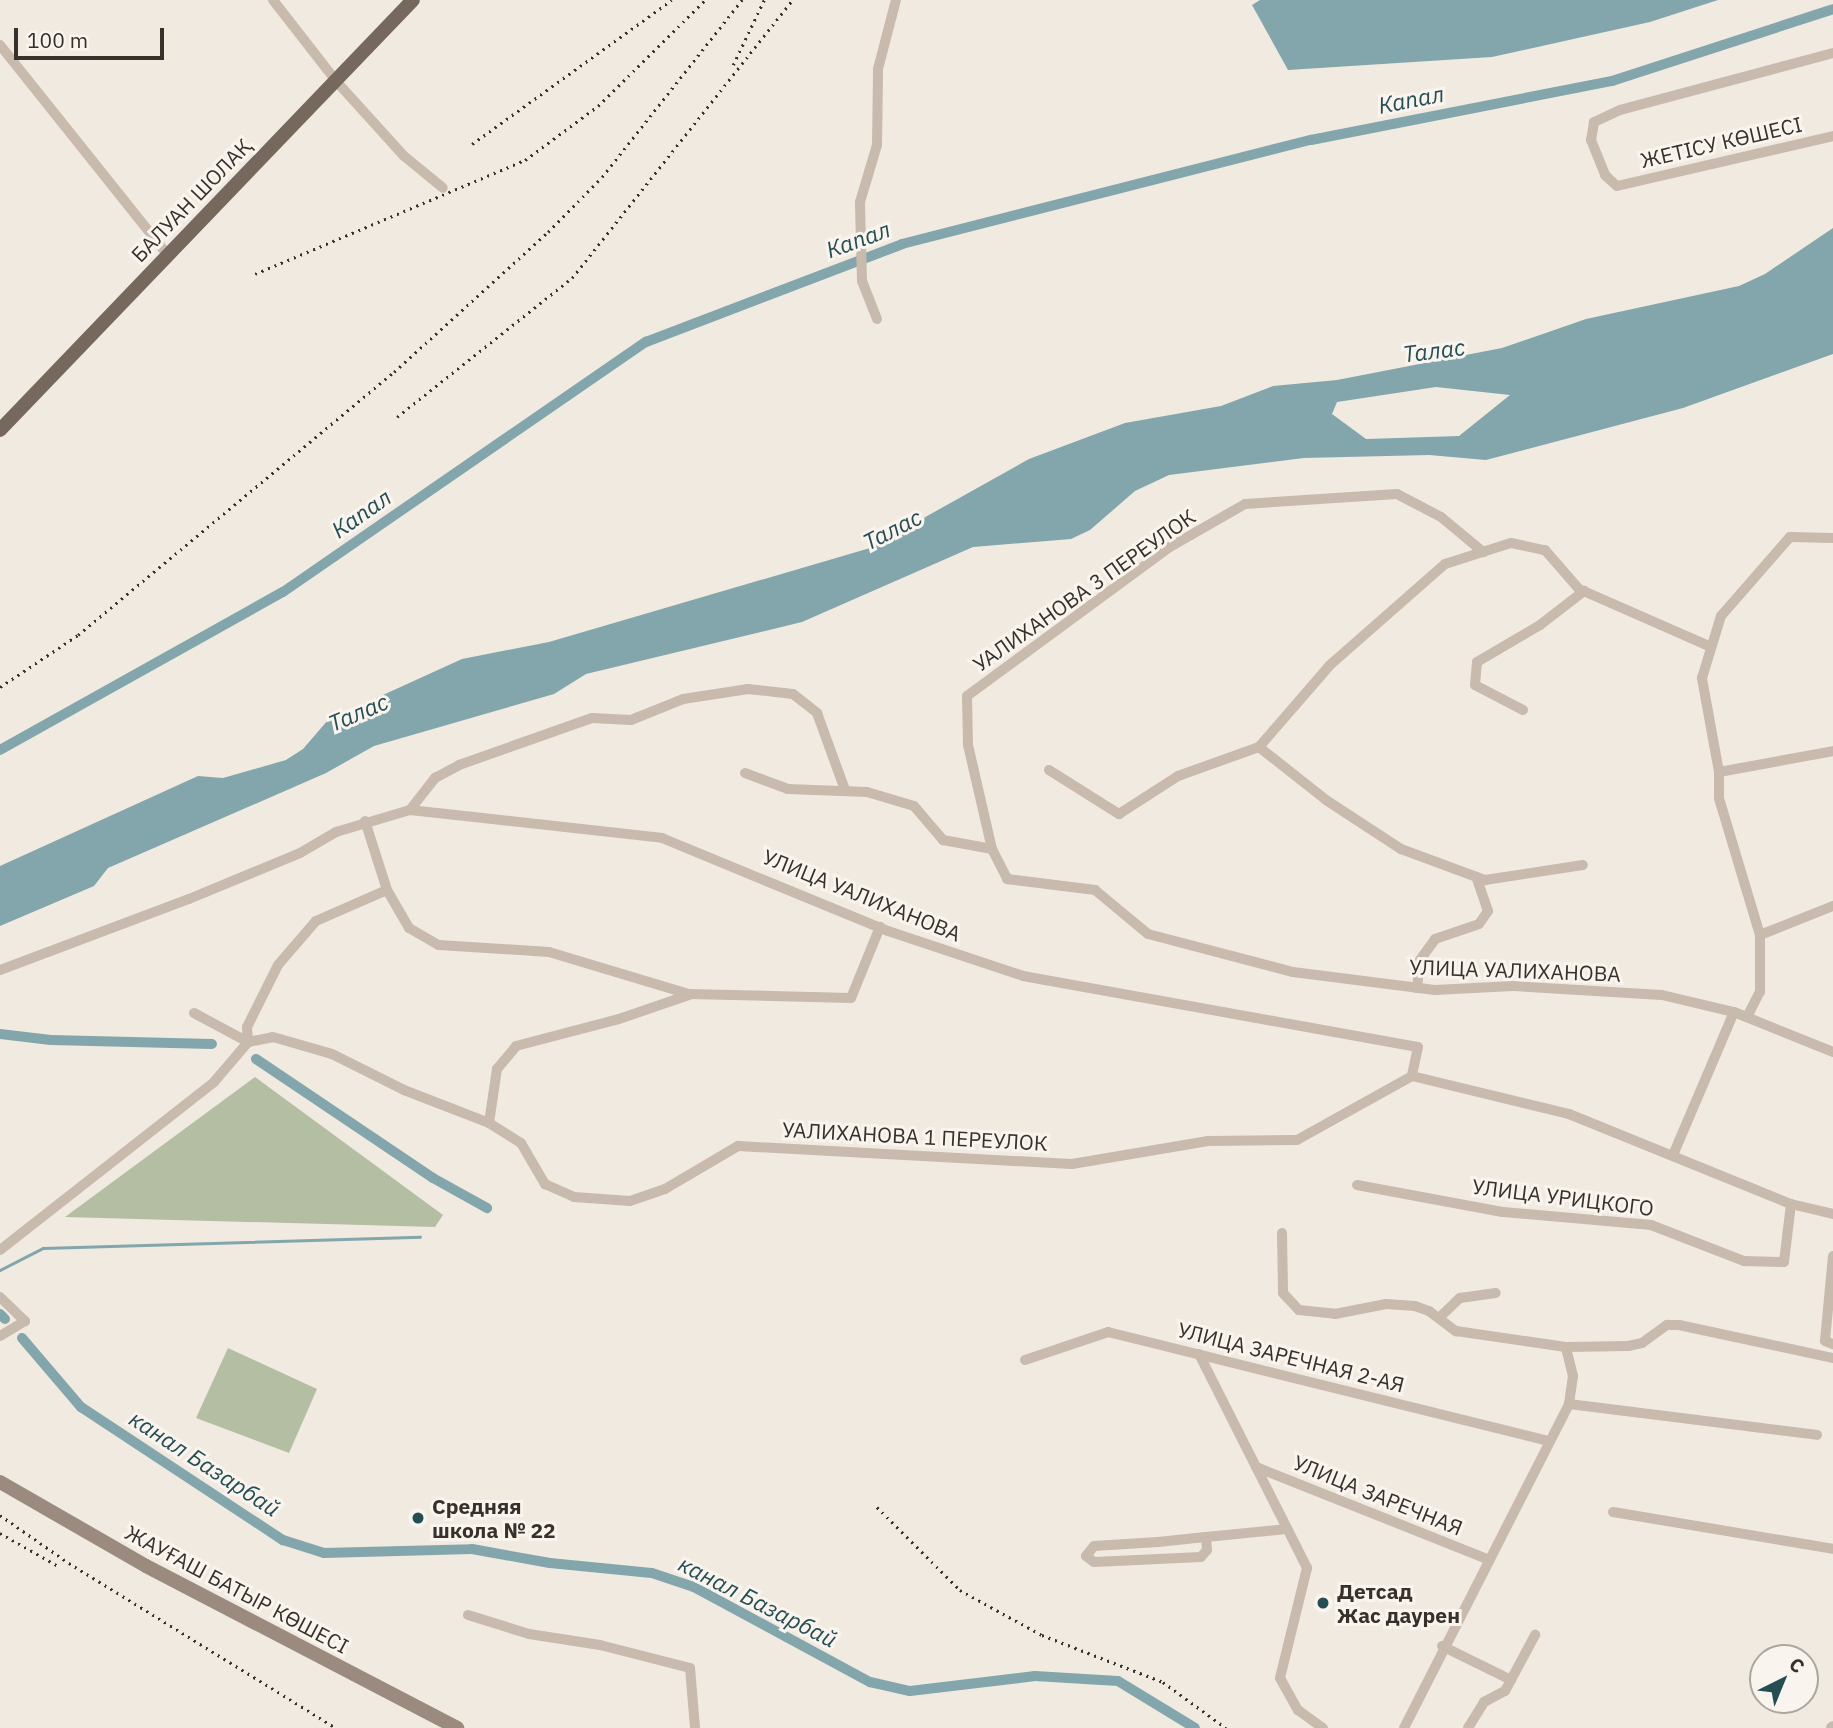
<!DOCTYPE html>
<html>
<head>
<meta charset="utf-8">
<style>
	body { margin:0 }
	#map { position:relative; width:1833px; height:1728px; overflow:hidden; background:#f1eae0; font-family:"IBM Plex Sans",sans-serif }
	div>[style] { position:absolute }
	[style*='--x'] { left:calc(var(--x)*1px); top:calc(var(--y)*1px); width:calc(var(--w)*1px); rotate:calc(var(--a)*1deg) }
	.green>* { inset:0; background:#b3bea2 }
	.water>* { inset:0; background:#82a6ab }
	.stream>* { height:2.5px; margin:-1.25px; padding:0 1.25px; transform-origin:1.25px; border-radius:1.25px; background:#82a6ab }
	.canal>* { height:10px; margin:-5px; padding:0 5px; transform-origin:5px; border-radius:5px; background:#82a6ab }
	.minor>* { height:10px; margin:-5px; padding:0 5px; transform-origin:5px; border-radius:5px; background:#c8bbad }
	.tertiary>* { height:12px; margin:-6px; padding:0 6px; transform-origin:6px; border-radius:6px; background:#c8bbad }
	.secondary>* { height:14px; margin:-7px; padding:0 7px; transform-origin:7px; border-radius:7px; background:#9b8b7f }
	.primary>* { height:14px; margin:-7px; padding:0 7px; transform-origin:7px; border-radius:7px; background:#77685e }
	.rail>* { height:2.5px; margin-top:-1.25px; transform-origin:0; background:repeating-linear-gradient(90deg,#37302b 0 2px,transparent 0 7px) }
	.dots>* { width:19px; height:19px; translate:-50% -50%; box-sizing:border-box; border:4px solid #f9f4ed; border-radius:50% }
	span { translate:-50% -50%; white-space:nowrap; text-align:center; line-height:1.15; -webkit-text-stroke:6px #f9f4ed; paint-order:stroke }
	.street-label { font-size:21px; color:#37302b }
	.poi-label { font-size:21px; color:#37302b; font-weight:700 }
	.left { translate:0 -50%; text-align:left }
	.water-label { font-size:23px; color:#254e54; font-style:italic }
	.north { position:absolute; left:1749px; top:1644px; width:70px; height:70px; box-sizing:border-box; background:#f9f4ed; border:2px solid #aba69f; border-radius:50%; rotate:43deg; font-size:19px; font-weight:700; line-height:28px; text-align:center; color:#37302b }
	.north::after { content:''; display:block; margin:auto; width:24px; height:32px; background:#254e54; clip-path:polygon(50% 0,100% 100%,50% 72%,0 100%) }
	.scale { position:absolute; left:14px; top:28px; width:150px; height:32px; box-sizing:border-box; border:4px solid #37302b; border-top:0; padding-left:9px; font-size:21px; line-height:24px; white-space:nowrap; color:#37302b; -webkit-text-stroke:5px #f9f4ed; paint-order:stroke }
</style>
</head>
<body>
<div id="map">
	<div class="green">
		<i style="clip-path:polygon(255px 1077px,443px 1215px,435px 1227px,65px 1217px)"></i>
		<i style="clip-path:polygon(228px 1348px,317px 1389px,289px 1453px,196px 1418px)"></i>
	</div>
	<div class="water">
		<i style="clip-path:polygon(1260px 0,1718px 0,1650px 22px,1492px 57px,1288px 70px,1252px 5px)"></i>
		<i style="clip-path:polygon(evenodd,1833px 228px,1833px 354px,1683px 408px,1486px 460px,1429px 455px,1304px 458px,1169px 475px,1135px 491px,1090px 530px,1071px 539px,973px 547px,802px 622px,586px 674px,554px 694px,374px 746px,326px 773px,108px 868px,94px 886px,0 926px,0 866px,198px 776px,223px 778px,286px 760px,303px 749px,328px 720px,462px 659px,549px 642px,870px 548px,1029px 459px,1125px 423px,1221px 406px,1273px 386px,1337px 380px,1502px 348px,1586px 319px,1739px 286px,1765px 274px,1833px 228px,1436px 387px,1510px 395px,1459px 436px,1366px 439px,1332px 414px,1337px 402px,1436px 387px)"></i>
	</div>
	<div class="stream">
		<i style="--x:0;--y:1270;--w:48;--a:-27.1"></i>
		<i style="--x:43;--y:1248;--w:377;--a:-1.7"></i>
	</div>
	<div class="canal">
		<i style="--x:0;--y:750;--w:324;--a:-29.2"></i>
		<i style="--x:283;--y:592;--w:441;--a:-34.6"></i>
		<i style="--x:646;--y:342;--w:274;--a:-20.9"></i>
		<i style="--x:902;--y:244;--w:422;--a:-14.3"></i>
		<i style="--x:1311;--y:140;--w:307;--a:-11.1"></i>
		<i style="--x:1612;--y:81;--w:232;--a:-18"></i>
		<i style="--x:0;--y:1034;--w:51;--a:6.7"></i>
		<i style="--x:51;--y:1040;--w:161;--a:1.4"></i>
		<i style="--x:256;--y:1059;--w:213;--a:33.9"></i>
		<i style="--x:433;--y:1178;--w:62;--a:29.1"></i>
		<i style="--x:0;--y:1314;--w:7;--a:45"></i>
		<i style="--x:22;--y:1338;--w:91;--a:49.5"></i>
		<i style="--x:81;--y:1407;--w:242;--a:33.4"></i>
		<i style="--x:283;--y:1540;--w:43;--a:17.6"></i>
		<i style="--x:324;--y:1553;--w:148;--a:-1.5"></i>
		<i style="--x:472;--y:1549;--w:79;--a:10.2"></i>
		<i style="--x:550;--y:1563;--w:102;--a:5.6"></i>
		<i style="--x:652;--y:1573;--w:44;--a:18.4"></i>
		<i style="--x:694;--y:1587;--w:200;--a:28.4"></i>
		<i style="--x:870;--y:1682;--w:41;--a:12.7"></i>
		<i style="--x:910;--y:1691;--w:126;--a:-6.8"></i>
		<i style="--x:1035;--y:1676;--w:83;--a:3.4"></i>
		<i style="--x:1118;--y:1681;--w:90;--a:31.4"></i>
	</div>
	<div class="minor">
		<i style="--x:273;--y:0;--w:103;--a:52.1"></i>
		<i style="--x:336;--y:81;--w:101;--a:47.8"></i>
		<i style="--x:404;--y:156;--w:50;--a:39.4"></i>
		<i style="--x:0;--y:45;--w:268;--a:51.4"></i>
		<i style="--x:1833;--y:53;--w:220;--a:165"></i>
		<i style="--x:1620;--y:110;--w:29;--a:155"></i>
		<i style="--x:1594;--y:122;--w:18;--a:99"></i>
		<i style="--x:1591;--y:140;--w:38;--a:68"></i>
		<i style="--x:1605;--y:175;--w:16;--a:43"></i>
		<i style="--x:1617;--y:186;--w:222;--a:-13"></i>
		<i style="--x:877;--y:319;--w:41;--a:-111.5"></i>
		<i style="--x:862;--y:281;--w:79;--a:-91.5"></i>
		<i style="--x:860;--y:202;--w:59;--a:-73.4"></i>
		<i style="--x:877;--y:145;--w:76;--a:-89.2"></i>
		<i style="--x:878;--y:69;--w:71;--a:-75.4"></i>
		<i style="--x:1523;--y:710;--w:54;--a:-152.5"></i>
		<i style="--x:1475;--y:685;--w:23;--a:-85"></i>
		<i style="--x:1477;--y:662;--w:73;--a:-30.4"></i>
		<i style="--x:1540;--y:625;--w:56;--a:-37.7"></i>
		<i style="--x:1259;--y:747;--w:85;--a:38.3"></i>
		<i style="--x:1326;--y:800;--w:90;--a:33.2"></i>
		<i style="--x:1401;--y:849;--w:90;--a:20.3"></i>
		<i style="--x:1485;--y:880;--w:99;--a:-8.7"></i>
		<i style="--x:1049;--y:770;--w:83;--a:32.2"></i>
		<i style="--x:1119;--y:814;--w:70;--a:-32.8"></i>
		<i style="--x:1178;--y:776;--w:86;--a:-19.7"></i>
		<i style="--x:1259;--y:747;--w:108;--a:-49.1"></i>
		<i style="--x:1330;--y:665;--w:153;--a:-41.3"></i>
		<i style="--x:1445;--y:564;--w:69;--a:-17.7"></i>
		<i style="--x:1511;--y:543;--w:35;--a:12"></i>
		<i style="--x:1545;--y:550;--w:52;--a:48.9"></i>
		<i style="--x:1579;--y:589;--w:144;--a:23.7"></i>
		<i style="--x:1719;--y:772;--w:116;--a:-10.4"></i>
		<i style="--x:745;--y:773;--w:46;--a:20.4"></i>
		<i style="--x:788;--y:789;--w:79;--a:2.2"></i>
		<i style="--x:867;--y:792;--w:49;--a:16.6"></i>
		<i style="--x:914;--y:806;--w:45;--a:49.5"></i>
		<i style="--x:943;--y:840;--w:50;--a:10.4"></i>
		<i style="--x:992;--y:849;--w:34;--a:63"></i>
		<i style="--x:1007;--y:879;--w:89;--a:7.1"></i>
		<i style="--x:1095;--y:890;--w:69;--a:39.7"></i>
		<i style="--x:1148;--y:934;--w:150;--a:14.7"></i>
		<i style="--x:1293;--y:972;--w:143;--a:7.2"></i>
		<i style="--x:1435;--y:990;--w:78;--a:-2.9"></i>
		<i style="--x:1513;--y:986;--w:149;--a:3.5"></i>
		<i style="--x:1662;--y:995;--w:74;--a:13.3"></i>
		<i style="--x:1734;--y:1012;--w:107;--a:22"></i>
		<i style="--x:410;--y:810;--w:41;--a:-52"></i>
		<i style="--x:435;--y:778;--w:27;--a:-28"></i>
		<i style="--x:459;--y:765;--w:141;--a:-19.5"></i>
		<i style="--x:592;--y:718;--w:39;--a:3"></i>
		<i style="--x:631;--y:720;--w:56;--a:-22"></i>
		<i style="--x:683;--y:699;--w:66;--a:-8.7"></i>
		<i style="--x:748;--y:689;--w:45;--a:6.3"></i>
		<i style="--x:793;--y:694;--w:31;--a:38"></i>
		<i style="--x:817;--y:713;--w:82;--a:70"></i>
		<i style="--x:365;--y:821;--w:72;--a:72.3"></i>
		<i style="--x:387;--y:890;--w:44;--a:59.9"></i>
		<i style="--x:409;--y:928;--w:34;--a:30"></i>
		<i style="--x:439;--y:945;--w:110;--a:3.6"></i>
		<i style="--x:549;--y:952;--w:146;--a:16.7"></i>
		<i style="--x:689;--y:994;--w:162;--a:1.4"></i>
		<i style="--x:851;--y:998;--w:77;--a:-67.8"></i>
		<i style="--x:992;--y:849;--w:107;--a:-103"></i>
		<i style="--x:968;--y:745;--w:49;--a:-91.2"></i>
		<i style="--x:967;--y:696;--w:252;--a:-36.3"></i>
		<i style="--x:1170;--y:547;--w:86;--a:-29.8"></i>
		<i style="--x:1245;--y:504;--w:152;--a:-3.8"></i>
		<i style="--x:1397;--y:494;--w:50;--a:27.6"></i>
		<i style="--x:1441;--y:517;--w:55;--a:39.8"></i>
		<i style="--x:1760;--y:935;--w:79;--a:-21.7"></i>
		<i style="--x:0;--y:970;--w:202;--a:-20.6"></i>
		<i style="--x:189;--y:899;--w:120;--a:-22.5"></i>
		<i style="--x:300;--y:853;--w:42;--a:-30.3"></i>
		<i style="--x:336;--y:832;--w:77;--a:-16.6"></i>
		<i style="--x:410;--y:810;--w:254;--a:6.3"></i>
		<i style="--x:662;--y:838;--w:244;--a:22.4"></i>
		<i style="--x:888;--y:931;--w:142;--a:18.4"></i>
		<i style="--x:1023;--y:976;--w:401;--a:10.2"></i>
		<i style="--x:1418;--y:1047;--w:30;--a:102"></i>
		<i style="--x:1417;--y:988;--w:28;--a:-84"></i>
		<i style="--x:1420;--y:960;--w:26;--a:-54"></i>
		<i style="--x:1435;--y:939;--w:46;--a:-18.8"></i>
		<i style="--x:1479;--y:924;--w:16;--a:-55"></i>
		<i style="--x:1488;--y:911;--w:36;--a:-109"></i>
		<i style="--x:194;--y:1013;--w:61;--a:28.2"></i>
		<i style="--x:248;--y:1042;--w:25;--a:-11"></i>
		<i style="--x:273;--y:1037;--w:61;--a:16.1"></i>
		<i style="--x:332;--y:1054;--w:80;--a:26.6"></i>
		<i style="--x:404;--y:1090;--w:91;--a:21.2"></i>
		<i style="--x:489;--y:1123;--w:38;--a:32"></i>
		<i style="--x:521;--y:1143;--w:48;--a:59.7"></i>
		<i style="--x:545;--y:1184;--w:32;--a:24"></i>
		<i style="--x:574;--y:1197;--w:56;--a:4.1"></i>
		<i style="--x:630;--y:1201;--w:37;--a:-19"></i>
		<i style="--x:665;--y:1189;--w:85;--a:-30.5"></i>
		<i style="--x:738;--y:1146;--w:334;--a:3.1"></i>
		<i style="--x:1072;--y:1164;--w:138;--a:-9.6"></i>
		<i style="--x:1208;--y:1141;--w:89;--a:-0.6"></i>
		<i style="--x:1297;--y:1140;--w:132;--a:-29.1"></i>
		<i style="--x:1412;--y:1076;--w:162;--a:13.6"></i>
		<i style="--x:1569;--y:1114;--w:240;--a:22.1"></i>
		<i style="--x:1791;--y:1204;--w:43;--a:13.4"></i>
		<i style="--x:1747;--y:1017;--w:28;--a:-63"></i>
		<i style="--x:1760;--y:992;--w:57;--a:-90"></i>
		<i style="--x:1760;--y:935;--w:143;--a:-106.7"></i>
		<i style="--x:1719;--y:798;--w:26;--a:-90"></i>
		<i style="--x:1719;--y:772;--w:96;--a:-100.3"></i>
		<i style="--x:1702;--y:678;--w:65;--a:-73"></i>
		<i style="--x:1721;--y:616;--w:105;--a:-48.9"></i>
		<i style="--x:1790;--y:537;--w:43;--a:1.3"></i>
		<i style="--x:489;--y:1123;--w:55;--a:-81.6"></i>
		<i style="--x:497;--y:1069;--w:30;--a:-50"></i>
		<i style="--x:516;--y:1046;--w:106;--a:-14.7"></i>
		<i style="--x:619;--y:1019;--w:74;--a:-18.9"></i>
		<i style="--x:1673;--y:1155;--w:155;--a:-66.9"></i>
		<i style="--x:1357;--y:1185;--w:148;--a:10.5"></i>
		<i style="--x:1503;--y:1212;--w:149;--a:5"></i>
		<i style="--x:1651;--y:1225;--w:100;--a:21.2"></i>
		<i style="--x:1744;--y:1261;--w:40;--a:1.4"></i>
		<i style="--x:1784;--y:1262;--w:58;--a:-83.1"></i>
		<i style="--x:1282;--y:1233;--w:60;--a:89"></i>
		<i style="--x:1283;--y:1293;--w:23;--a:47"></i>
		<i style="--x:1299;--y:1310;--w:36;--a:6"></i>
		<i style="--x:1335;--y:1314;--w:52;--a:-11.1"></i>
		<i style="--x:1386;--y:1304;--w:29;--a:4"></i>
		<i style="--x:1415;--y:1306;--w:15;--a:20"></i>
		<i style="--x:1429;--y:1311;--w:34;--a:37"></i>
		<i style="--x:1456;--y:1331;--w:111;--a:8.3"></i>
		<i style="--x:1566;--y:1347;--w:62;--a:-0.9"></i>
		<i style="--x:1628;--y:1346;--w:14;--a:-12"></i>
		<i style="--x:1642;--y:1343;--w:31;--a:-36"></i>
		<i style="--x:1667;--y:1325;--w:12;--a:0"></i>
		<i style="--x:1679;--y:1325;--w:157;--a:12.1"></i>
		<i style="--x:0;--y:1250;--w:272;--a:-38.1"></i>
		<i style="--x:214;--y:1082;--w:52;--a:-49.6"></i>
		<i style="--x:248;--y:1042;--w:15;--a:-94"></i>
		<i style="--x:247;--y:1027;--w:69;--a:-63.4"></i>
		<i style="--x:278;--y:965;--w:58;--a:-49.2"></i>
		<i style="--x:316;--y:921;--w:77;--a:-23.6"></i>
		<i style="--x:1833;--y:1256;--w:85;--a:95.4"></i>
		<i style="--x:1825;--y:1341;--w:9;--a:21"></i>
		<i style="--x:0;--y:1297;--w:35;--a:44"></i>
		<i style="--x:25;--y:1321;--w:29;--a:149"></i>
		<i style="--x:1439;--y:1318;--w:29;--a:-44"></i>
		<i style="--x:1460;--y:1298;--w:36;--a:-8"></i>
		<i style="--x:1199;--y:1354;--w:240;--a:63.2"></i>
		<i style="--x:1307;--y:1568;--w:113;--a:103.8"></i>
		<i style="--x:1280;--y:1678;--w:37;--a:61"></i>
		<i style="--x:1298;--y:1710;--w:31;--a:36"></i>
		<i style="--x:1025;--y:1360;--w:88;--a:-18.6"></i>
		<i style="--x:1108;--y:1332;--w:454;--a:13.9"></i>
		<i style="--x:1569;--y:1404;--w:250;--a:7.1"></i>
		<i style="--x:1256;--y:1467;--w:249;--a:21.7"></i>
		<i style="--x:1613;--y:1512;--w:223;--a:9.5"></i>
		<i style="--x:1206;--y:1537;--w:13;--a:86"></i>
		<i style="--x:1207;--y:1550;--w:9;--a:131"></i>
		<i style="--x:1201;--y:1557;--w:107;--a:177.3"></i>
		<i style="--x:1094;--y:1562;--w:10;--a:-143"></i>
		<i style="--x:1086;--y:1556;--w:13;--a:-51"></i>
		<i style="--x:1094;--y:1546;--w:64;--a:-3.6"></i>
		<i style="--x:1158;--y:1542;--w:48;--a:-5.9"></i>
		<i style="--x:1206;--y:1537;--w:81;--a:-5.6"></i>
		<i style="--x:468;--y:1615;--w:64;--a:17.3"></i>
		<i style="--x:529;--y:1634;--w:72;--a:8.8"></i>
		<i style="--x:600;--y:1645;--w:93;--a:14.3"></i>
		<i style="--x:690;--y:1668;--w:60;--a:85.2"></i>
		<i style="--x:1442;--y:1646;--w:77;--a:26.2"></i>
		<i style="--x:1404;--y:1728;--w:364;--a:-63"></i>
		<i style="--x:1569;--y:1404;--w:28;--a:-82"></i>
		<i style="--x:1573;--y:1376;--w:30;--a:-104"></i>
		<i style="--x:1468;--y:1728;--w:31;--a:-58"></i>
		<i style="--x:1484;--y:1702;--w:24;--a:-28"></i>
		<i style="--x:1505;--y:1691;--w:64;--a:-61.8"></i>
	</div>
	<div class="tertiary">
		<i style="--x:1832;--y:1728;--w:1;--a:-45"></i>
	</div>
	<div class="secondary">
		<i style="--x:0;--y:1482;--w:168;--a:29.9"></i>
		<i style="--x:146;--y:1566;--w:351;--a:27.5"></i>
	</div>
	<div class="primary">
		<i style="--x:0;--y:430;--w:596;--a:-46.16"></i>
	</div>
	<div class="rail">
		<i style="--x:733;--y:65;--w:72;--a:-64.5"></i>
		<i style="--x:472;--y:144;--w:246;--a:-35.8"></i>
		<i style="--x:255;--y:274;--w:293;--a:-22.9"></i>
		<i style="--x:525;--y:160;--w:91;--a:-36.5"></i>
		<i style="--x:598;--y:106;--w:151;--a:-44.7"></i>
		<i style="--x:397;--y:417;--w:223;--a:-38.5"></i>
		<i style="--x:572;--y:278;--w:355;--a:-51.6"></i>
		<i style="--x:0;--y:687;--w:94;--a:-33.7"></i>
		<i style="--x:78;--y:635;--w:411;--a:-39.8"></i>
		<i style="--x:394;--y:372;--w:208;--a:-42.3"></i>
		<i style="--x:548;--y:232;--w:77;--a:-45.5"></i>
		<i style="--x:602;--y:177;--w:226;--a:-51.7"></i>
		<i style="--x:877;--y:1507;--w:117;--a:45"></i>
		<i style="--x:960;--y:1590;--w:94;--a:28.8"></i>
		<i style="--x:1042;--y:1635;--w:130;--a:21.2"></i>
		<i style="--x:1163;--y:1682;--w:78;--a:36.1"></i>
		<i style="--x:0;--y:1515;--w:84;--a:34.8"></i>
		<i style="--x:69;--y:1563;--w:314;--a:31.7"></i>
		<i style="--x:0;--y:1533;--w:67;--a:29.6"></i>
	</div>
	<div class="dots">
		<i style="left:418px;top:1518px;background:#254e54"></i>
		<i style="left:1323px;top:1603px;background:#254e54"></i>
	</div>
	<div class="street-label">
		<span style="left:1721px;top:142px;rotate:-13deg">ЖЕТІСУ КӨШЕСІ</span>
		<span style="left:191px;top:200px;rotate:-46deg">БАЛУАН ШОЛАҚ</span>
		<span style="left:1084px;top:590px;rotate:-35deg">УАЛИХАНОВА 3 ПЕРЕУЛОК</span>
		<span style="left:862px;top:895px;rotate:22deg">УЛИЦА УАЛИХАНОВА</span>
		<span style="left:1515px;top:970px;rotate:2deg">УЛИЦА УАЛИХАНОВА</span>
		<span style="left:915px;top:1136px;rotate:3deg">УАЛИХАНОВА 1 ПЕРЕУЛОК</span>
		<span style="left:1563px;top:1197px;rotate:7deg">УЛИЦА УРИЦКОГО</span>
		<span style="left:1291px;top:1357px;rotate:14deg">УЛИЦА ЗАРЕЧНАЯ 2-АЯ</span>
		<span style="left:1378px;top:1495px;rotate:22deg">УЛИЦА ЗАРЕЧНАЯ</span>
		<span style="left:237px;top:1589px;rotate:28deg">ЖАУҒАШ БАТЫР КӨШЕСІ</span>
	</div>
	<div class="poi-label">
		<span class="left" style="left:432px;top:1518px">Средняя<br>школа № 22</span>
		<span class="left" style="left:1337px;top:1603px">Детсад<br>Жас даурен</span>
	</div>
	<div class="water-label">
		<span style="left:1411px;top:99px;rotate:-11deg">Капал</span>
		<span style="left:858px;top:239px;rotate:-20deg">Капал</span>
		<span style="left:1434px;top:350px;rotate:-7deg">Талас</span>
		<span style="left:361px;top:513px;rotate:-35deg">Капал</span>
		<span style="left:892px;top:529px;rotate:-27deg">Талас</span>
		<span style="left:358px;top:712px;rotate:-23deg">Талас</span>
		<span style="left:205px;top:1463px;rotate:33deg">канал Базарбай</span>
		<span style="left:758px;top:1601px;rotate:27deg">канал Базарбай</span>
	</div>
	<div class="north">С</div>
	<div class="scale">100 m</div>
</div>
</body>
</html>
